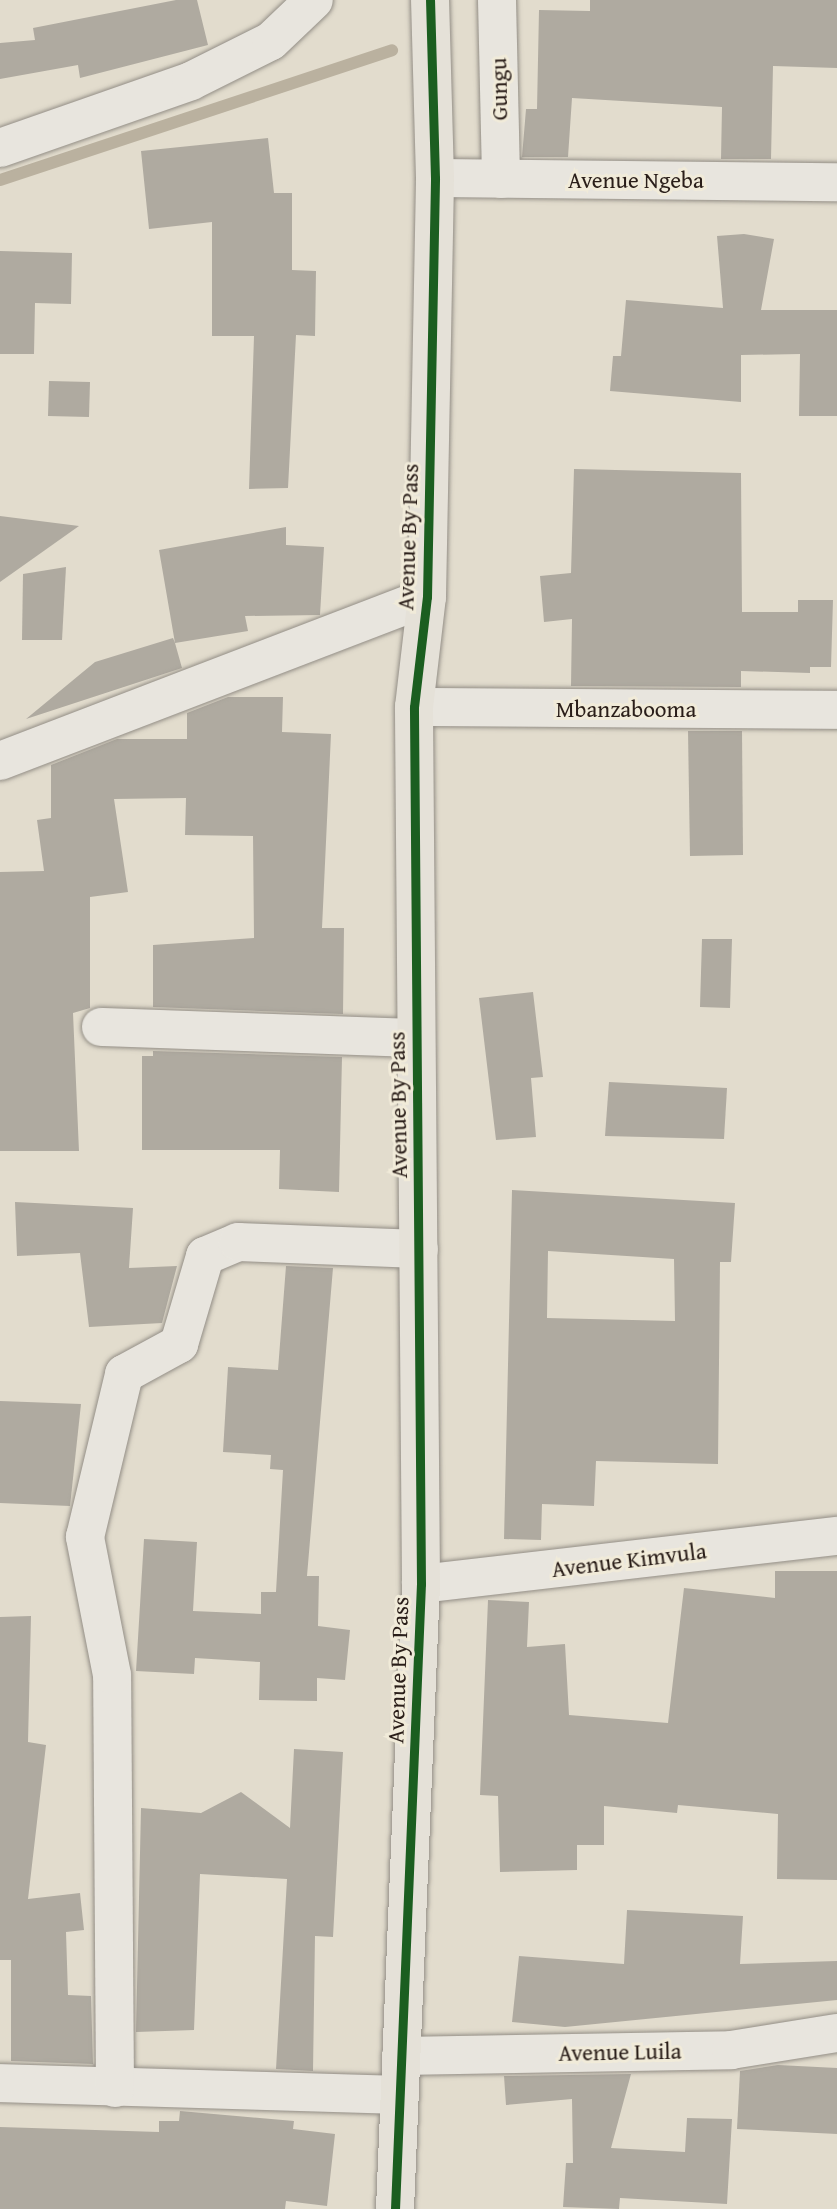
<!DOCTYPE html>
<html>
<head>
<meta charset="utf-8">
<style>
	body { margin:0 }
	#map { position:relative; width:837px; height:2209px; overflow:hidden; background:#e2dccd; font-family:"Gentium Book Plus",serif }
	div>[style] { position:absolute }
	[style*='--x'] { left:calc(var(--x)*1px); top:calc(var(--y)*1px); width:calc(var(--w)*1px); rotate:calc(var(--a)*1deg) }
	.stream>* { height:12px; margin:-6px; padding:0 6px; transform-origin:6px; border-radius:6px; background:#bab19f }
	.building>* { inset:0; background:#afaaa0 }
	.roads { filter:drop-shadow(0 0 2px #938e86) drop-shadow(0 0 2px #938e86) }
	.minor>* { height:38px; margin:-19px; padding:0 19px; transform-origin:19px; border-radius:19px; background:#e8e5de }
	.highway>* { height:38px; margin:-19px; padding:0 19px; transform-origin:19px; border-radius:19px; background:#e5e1d8 }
	.cycleway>* { height:9px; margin:-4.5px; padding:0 4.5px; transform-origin:4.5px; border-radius:4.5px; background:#1b5e20 }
	span { translate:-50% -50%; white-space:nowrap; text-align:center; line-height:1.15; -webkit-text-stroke:6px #f1ebd9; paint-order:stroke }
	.street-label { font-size:23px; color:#2a1e19 }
</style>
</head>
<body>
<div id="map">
	<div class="stream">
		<i style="--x:0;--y:180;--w:413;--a:-18.3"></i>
	</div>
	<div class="building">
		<i style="clip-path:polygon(176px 0,197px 0,208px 45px,80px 78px,78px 65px,0 79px,0 43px,35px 40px,33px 28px)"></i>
		<i style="clip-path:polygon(590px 0,837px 0,837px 68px,773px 66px,771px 159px,721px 159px,722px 107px,572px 98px,568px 157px,522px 157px,526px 109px,537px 109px,539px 10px,590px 11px)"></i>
		<i style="clip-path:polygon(268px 138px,274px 193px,292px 193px,292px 270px,316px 271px,315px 336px,296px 335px,288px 488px,249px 489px,254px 336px,212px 336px,212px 222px,149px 229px,141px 151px)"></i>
		<i style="clip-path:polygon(744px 234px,774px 239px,761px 310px,837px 310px,837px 416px,799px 416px,800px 354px,741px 355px,741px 402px,610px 391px,613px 356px,621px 356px,626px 300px,723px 308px,717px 236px)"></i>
		<i style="clip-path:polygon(0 251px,72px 253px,71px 304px,35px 303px,34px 354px,0 354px)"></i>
		<i style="clip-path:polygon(49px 381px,90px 382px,89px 417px,48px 416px)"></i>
		<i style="clip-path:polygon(574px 469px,741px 473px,742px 612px,798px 612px,798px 600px,833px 600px,831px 667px,810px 667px,810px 673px,741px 671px,741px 687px,571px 686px,572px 619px,544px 622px,540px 576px,571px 573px)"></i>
		<i style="clip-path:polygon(0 516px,79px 526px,0 582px)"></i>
		<i style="clip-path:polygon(286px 527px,286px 545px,324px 547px,320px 615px,245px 616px,248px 631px,175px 643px,182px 668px,26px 719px,95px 662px,173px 638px,175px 643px,159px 550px)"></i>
		<i style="clip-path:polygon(66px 567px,62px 640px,22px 640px,23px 574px)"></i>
		<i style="clip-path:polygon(228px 697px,283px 697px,282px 732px,331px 734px,322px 928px,344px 928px,343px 1014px,153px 1007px,153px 945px,254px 938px,253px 836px,185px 835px,186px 798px,114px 799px,128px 892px,90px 897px,90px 1008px,73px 1013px,79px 1151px,0 1151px,0 872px,44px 871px,37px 820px,51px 818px,51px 765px,117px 739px,187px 739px,187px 713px)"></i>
		<i style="clip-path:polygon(688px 731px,742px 731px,743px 855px,690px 856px)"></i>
		<i style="clip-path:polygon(702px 939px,732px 939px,730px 1008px,700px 1007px)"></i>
		<i style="clip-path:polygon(533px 992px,543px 1077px,531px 1078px,536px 1137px,496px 1140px,479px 998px)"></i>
		<i style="clip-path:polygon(153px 1051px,342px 1057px,339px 1192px,279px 1189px,280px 1150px,142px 1150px,142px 1056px,153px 1056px)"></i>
		<i style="clip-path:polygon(609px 1082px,727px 1088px,724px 1139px,605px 1136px)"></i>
		<i style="clip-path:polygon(evenodd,512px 1190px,735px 1203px,731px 1262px,720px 1262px,718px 1464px,596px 1461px,594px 1506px,542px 1504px,541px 1540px,504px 1539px,512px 1190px,548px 1251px,674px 1259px,675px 1321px,547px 1318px,548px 1251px)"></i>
		<i style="clip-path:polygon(15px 1202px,133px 1208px,129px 1268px,177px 1266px,162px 1323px,89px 1327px,80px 1253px,17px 1256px)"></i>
		<i style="clip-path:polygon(286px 1266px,333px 1268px,307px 1576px,319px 1576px,318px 1626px,350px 1630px,345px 1680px,317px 1678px,317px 1701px,259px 1700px,260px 1662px,195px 1658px,194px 1674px,136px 1671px,144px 1539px,197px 1542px,193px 1611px,261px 1614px,261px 1592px,276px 1592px,283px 1470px,270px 1469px,271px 1455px,223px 1452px,228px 1367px,278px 1370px)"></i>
		<i style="clip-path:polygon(0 1401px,81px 1404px,70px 1506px,0 1503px)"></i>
		<i style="clip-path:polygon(775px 1571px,837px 1571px,837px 1880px,777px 1879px,778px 1814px,678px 1805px,677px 1813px,604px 1806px,604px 1845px,577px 1845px,577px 1870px,500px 1872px,498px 1796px,480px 1795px,488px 1600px,529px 1602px,527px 1647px,565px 1644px,569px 1715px,668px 1723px,684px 1588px,775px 1598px)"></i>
		<i style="clip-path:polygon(31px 1616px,28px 1742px,46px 1745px,28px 1899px,80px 1893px,84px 1930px,66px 1932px,68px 1995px,91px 1996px,93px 2064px,11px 2061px,11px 1960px,0 1960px,0 1617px)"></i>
		<i style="clip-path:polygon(294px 1749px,343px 1752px,333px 1937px,315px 1936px,313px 2071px,276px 2069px,287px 1879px,200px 1874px,194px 2030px,136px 2032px,141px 1808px,201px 1813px,241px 1792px,290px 1828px)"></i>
		<i style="clip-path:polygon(627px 1910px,743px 1916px,740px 1964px,837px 1961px,837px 2000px,565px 2027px,512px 2022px,519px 1956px,624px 1964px)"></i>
		<i style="clip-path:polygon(778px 2065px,837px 2068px,837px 2134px,737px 2129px,740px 2071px)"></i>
		<i style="clip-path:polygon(631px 2074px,611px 2148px,685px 2152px,687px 2118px,732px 2119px,727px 2204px,620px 2198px,619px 2209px,563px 2207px,566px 2163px,573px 2163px,572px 2099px,506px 2105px,504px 2076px)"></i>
		<i style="clip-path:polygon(180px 2111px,294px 2121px,293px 2129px,335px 2134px,327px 2206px,286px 2201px,285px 2209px,0 2209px,0 2127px,159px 2132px,159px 2121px,179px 2121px)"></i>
	</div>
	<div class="roads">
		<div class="minor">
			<i style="--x:497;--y:0;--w:179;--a:88.7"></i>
			<i style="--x:0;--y:148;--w:202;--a:-19.3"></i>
			<i style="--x:191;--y:81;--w:89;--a:-26.6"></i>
			<i style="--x:271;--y:41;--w:59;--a:-43.6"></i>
			<i style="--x:435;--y:178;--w:402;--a:0.6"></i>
			<i style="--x:414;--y:707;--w:423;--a:0.4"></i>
			<i style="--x:0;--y:761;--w:457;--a:-21"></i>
			<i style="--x:101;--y:1027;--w:315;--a:2"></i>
			<i style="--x:421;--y:1584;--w:419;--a:-6.6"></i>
			<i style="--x:401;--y:2056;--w:330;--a:-1"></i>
			<i style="--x:731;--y:2050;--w:107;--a:-9.1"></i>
			<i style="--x:0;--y:2083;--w:399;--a:1.7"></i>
			<i style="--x:115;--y:2088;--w:413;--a:-90.4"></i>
			<i style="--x:112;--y:1675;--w:141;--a:-101.1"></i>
			<i style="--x:85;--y:1537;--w:168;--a:-76.5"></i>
			<i style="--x:124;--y:1374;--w:63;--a:-28.6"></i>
			<i style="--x:179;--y:1344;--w:92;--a:-73.5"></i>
			<i style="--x:205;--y:1256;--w:36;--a:-23"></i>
			<i style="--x:238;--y:1242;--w:181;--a:2.2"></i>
		</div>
		<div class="highway">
			<i style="--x:395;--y:2209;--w:626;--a:-87.62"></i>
			<i style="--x:421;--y:1584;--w:877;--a:-90.46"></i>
			<i style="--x:414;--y:707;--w:111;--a:-83.3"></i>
			<i style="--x:427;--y:597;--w:419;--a:-88.9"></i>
			<i style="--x:435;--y:178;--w:178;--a:-91.6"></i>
		</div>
	</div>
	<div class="cycleway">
		<i style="--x:395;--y:2209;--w:626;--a:-87.62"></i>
		<i style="--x:421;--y:1584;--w:877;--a:-90.46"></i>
		<i style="--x:414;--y:707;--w:111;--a:-83.3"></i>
		<i style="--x:427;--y:597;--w:419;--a:-88.9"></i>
		<i style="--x:435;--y:178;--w:178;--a:-91.6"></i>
	</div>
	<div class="street-label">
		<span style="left:499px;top:89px;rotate:-91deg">Gungu</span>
		<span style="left:636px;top:180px">Avenue Ngeba</span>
		<span style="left:408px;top:537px;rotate:-88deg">Avenue By Pass</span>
		<span style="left:626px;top:709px">Mbanzabooma</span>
		<span style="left:398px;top:1105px;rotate:-91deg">Avenue By Pass</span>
		<span style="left:629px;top:1560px;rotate:-7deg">Avenue Kimvula</span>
		<span style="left:398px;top:1670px;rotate:-88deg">Avenue By Pass</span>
		<span style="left:620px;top:2052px;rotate:-1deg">Avenue Luila</span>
	</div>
</div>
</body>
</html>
